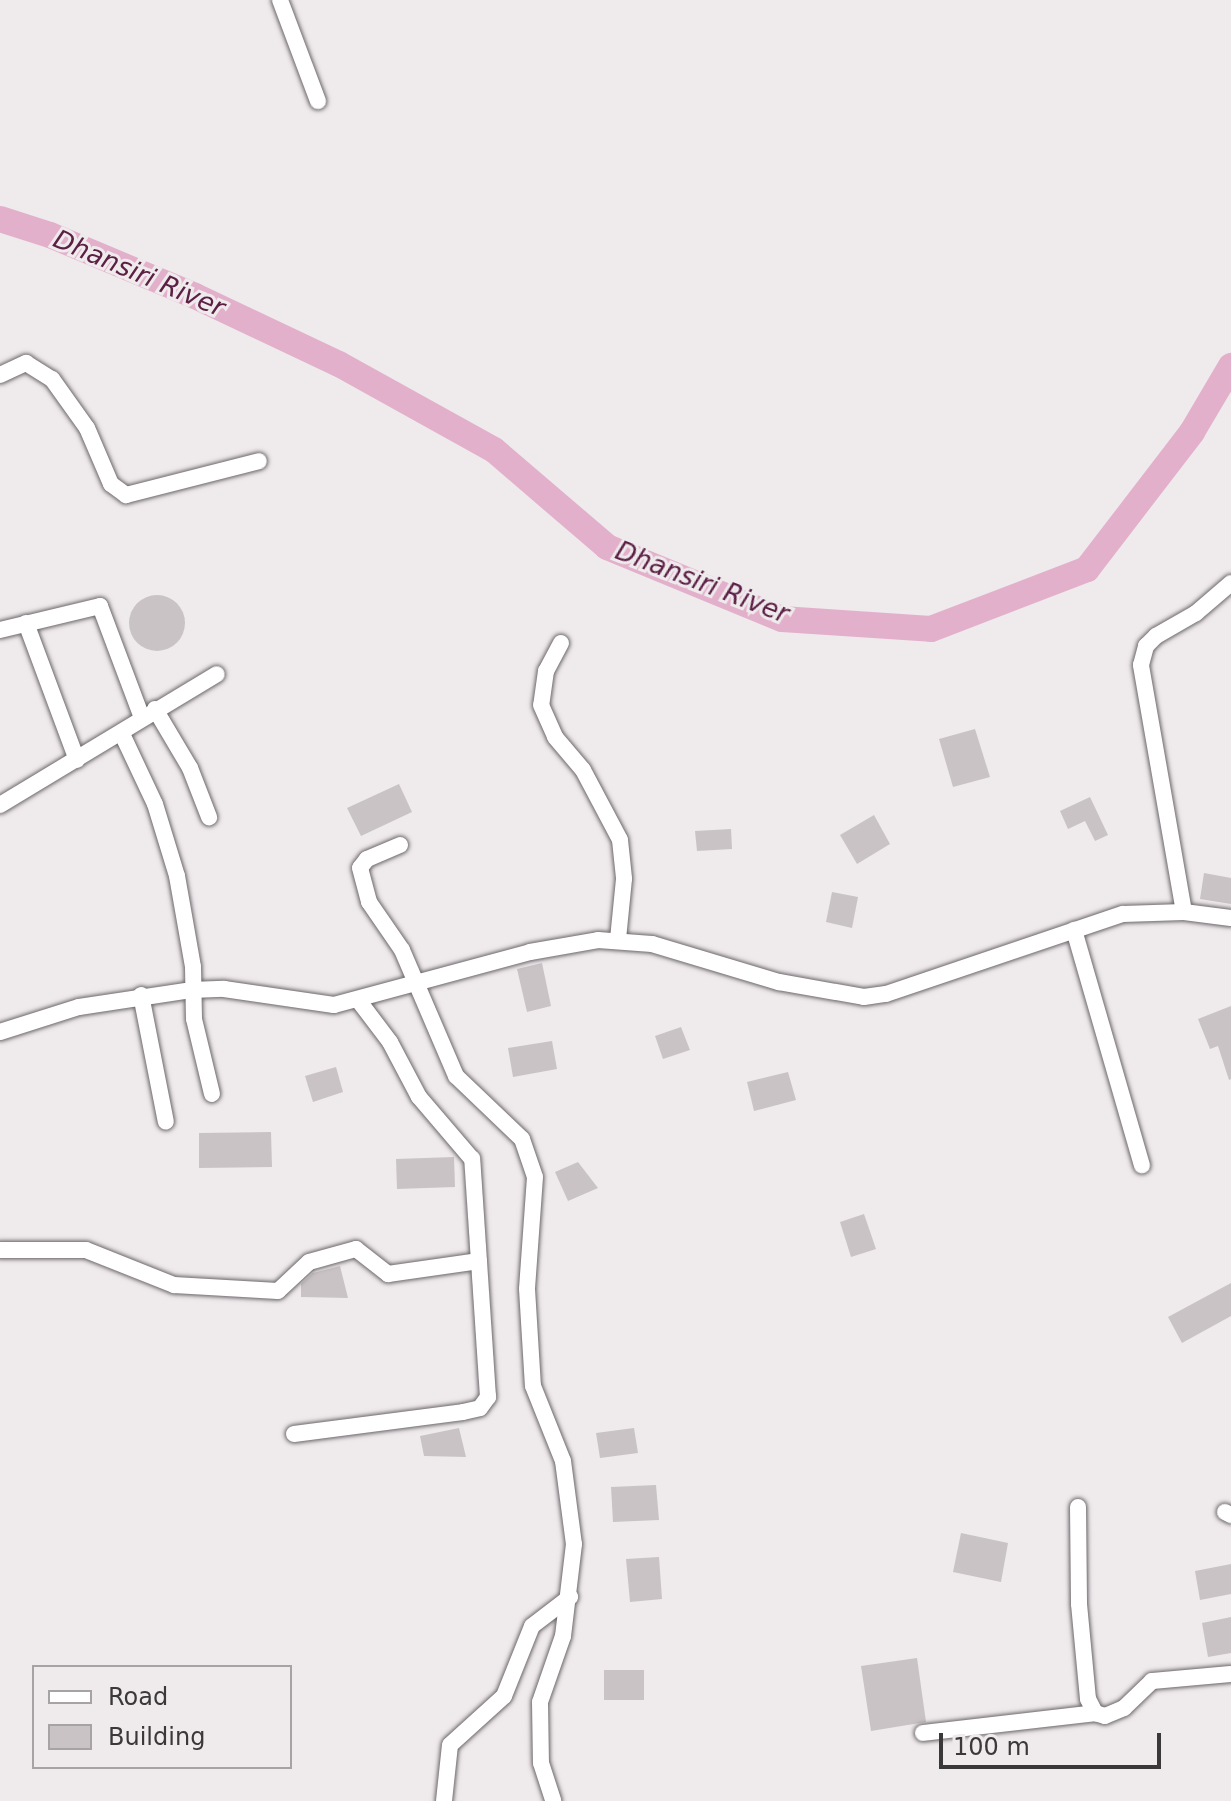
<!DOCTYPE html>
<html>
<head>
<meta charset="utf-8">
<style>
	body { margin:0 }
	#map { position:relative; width:1231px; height:1801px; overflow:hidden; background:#efeaec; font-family:"DejaVu Sans",sans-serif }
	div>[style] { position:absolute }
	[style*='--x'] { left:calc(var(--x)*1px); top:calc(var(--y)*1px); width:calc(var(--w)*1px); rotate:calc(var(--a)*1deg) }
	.river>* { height:26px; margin:-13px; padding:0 13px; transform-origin:13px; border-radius:13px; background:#e3b0cc }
	.building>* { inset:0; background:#c9c3c6 }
	.round { border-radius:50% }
	.roads { filter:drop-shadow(0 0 2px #6c676a) drop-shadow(0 0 2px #6c676a) }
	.minor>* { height:16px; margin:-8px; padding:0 8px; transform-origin:8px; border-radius:8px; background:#fff }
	span { translate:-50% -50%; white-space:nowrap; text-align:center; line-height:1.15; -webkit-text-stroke:6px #efeaec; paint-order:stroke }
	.water-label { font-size:26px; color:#5c2045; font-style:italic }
	.legend { position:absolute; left:32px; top:1665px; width:260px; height:104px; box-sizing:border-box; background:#efeaec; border:2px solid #a7a3a4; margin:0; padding:10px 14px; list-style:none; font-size:24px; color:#3a3839 }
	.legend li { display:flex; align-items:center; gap:16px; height:40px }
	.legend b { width:40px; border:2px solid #a7a3a4 }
	.scale { position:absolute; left:939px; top:1733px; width:222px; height:36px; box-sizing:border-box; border:4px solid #3a3839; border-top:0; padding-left:10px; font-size:24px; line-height:28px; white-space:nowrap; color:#3a3839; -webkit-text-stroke:6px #efeaec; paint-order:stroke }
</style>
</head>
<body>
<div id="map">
	<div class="river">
		<i style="--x:0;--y:219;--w:52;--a:17.7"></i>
		<i style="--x:50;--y:235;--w:157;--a:22.8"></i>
		<i style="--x:195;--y:296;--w:159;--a:25.3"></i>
		<i style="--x:339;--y:364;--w:177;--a:29"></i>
		<i style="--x:494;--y:450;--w:149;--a:40.6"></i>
		<i style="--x:607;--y:547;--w:189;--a:22.4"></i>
		<i style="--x:782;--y:619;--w:149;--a:3.8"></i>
		<i style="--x:931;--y:629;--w:167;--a:-21"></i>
		<i style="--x:1087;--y:569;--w:173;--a:-52.5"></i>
		<i style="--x:1192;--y:432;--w:77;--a:-59.4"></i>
	</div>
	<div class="building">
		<i class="round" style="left:129px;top:595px;width:56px;height:56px"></i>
		<i style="clip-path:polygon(975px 729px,990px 777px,953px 787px,939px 739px)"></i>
		<i style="clip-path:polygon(399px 784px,412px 812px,361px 836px,347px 808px)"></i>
		<i style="clip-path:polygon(1090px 797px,1108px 835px,1095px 841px,1085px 821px,1068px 829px,1060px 811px)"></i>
		<i style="clip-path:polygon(874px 815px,890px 844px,857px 864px,840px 835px)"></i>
		<i style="clip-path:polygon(731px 829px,732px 849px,697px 851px,695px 831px)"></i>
		<i style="clip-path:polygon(1204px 873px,1231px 878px,1231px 904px,1200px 899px)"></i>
		<i style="clip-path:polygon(832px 892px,858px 897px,852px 928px,826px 922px)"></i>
		<i style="clip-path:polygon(542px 963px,551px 1006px,527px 1012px,517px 969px)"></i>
		<i style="clip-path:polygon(1231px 1006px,1231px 1079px,1229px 1080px,1218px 1046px,1210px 1049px,1198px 1019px)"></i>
		<i style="clip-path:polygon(681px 1027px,690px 1050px,663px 1059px,655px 1036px)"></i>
		<i style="clip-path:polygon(552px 1041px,557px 1069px,513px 1077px,508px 1048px)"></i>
		<i style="clip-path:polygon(336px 1067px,343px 1092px,313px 1102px,305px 1076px)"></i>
		<i style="clip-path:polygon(788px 1072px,796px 1100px,754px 1111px,747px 1082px)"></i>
		<i style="clip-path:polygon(271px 1132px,272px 1167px,199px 1168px,199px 1133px)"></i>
		<i style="clip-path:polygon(454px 1157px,455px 1187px,397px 1189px,396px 1159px)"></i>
		<i style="clip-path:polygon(578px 1162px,598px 1188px,568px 1201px,555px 1172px)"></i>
		<i style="clip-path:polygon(864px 1214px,876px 1249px,851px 1257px,840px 1222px)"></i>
		<i style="clip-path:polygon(340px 1266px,348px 1298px,301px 1297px,301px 1284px,313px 1273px)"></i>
		<i style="clip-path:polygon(1231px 1283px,1231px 1316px,1182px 1343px,1168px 1317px)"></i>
		<i style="clip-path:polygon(459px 1428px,466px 1457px,424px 1456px,420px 1436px)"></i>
		<i style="clip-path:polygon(634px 1428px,638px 1453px,600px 1458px,596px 1433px)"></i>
		<i style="clip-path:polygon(656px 1485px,659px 1520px,613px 1522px,611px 1487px)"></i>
		<i style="clip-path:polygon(961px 1533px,1008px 1543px,1001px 1582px,953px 1572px)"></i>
		<i style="clip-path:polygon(659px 1557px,662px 1599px,630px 1602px,626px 1559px)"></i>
		<i style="clip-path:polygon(1231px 1564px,1231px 1594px,1200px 1600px,1195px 1571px)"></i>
		<i style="clip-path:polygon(1231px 1617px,1231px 1653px,1208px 1657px,1202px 1623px)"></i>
		<i style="clip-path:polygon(917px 1658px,926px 1722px,871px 1731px,861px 1666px)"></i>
		<i style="clip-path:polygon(604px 1670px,644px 1670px,644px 1700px,604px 1700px)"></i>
	</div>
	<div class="roads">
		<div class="minor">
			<i style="--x:280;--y:0;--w:108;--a:69.4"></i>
			<i style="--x:0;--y:375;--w:29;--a:-25"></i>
			<i style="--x:26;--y:363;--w:31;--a:32"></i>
			<i style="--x:52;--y:379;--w:60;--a:54.5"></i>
			<i style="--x:87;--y:428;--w:61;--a:66.8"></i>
			<i style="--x:111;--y:484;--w:19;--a:36"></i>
			<i style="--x:126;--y:495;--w:137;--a:-14.3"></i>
			<i style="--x:26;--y:623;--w:146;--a:69.6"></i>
			<i style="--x:0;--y:630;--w:103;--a:-13.5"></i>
			<i style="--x:100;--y:606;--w:120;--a:69.4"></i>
			<i style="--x:561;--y:643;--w:32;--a:118"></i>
			<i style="--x:546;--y:671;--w:34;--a:98"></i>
			<i style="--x:541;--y:705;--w:35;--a:66"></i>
			<i style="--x:555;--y:737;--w:43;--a:49.7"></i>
			<i style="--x:583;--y:770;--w:79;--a:62.1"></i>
			<i style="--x:620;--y:840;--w:39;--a:84"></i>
			<i style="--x:624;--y:879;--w:60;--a:95.7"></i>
			<i style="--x:155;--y:709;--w:69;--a:59.3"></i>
			<i style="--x:190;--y:768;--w:53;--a:68.8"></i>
			<i style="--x:122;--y:734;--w:77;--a:64.8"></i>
			<i style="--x:155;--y:804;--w:75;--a:73"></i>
			<i style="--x:177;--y:876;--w:92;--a:80"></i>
			<i style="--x:193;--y:967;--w:52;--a:88.9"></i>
			<i style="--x:194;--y:1019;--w:77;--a:76.5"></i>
			<i style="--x:0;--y:805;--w:253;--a:-31.1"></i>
			<i style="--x:400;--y:845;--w:36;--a:157"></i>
			<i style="--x:367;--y:859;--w:11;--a:128"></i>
			<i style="--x:360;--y:868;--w:35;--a:75"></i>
			<i style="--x:369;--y:902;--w:58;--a:55.5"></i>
			<i style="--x:402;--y:950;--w:137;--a:66.8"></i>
			<i style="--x:456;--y:1076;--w:91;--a:43.7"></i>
			<i style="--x:522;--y:1139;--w:40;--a:71.1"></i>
			<i style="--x:535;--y:1177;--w:112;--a:94.1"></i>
			<i style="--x:527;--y:1289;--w:97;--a:86.5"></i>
			<i style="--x:533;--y:1386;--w:81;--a:68.2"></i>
			<i style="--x:563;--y:1461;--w:84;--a:82.5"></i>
			<i style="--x:574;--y:1544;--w:93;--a:96.8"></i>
			<i style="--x:563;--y:1636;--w:70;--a:109.2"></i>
			<i style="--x:540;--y:1702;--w:61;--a:89.1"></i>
			<i style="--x:541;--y:1763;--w:40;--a:72"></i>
			<i style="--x:1184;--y:912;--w:251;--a:-99.9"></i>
			<i style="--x:1141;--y:665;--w:20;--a:-75"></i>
			<i style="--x:1146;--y:646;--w:14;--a:-45"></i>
			<i style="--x:1156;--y:636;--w:46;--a:-29.9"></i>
			<i style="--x:1196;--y:613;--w:46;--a:-40.6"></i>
			<i style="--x:1074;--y:930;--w:245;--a:73.9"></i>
			<i style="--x:141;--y:995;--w:129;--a:78.9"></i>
			<i style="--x:0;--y:1032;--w:83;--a:-17.6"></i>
			<i style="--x:79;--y:1007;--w:113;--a:-8.6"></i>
			<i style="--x:191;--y:990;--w:33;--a:-2"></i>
			<i style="--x:224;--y:989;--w:111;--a:8.3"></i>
			<i style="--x:334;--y:1005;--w:203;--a:-15.1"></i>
			<i style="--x:530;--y:952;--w:69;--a:-10"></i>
			<i style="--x:598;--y:940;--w:54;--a:4.2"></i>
			<i style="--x:652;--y:944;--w:133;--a:16.7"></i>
			<i style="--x:779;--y:982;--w:86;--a:10"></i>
			<i style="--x:864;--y:997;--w:22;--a:-8"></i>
			<i style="--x:886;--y:994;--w:250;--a:-18.7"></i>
			<i style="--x:1123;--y:914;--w:61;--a:-1.9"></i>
			<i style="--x:1184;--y:912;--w:47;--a:7.3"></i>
			<i style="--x:0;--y:1250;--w:86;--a:0"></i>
			<i style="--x:86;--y:1250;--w:95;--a:21.7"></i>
			<i style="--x:174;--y:1285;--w:104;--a:3.3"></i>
			<i style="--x:278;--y:1291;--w:42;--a:-43.1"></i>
			<i style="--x:309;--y:1262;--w:49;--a:-15.5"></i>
			<i style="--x:356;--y:1249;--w:41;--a:38"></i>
			<i style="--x:388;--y:1274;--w:92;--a:-8.1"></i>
			<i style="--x:294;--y:1434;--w:170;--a:-7.4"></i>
			<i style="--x:463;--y:1412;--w:17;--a:-13"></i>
			<i style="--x:480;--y:1408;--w:14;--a:-54"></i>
			<i style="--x:488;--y:1397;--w:239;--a:-93.8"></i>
			<i style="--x:472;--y:1159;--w:82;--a:-130.5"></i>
			<i style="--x:419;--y:1097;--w:62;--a:-117.8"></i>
			<i style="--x:390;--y:1042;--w:51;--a:-127.1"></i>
			<i style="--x:1078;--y:1507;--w:97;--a:89.4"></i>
			<i style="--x:1079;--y:1604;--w:95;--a:84.6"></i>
			<i style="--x:1088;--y:1699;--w:16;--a:63"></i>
			<i style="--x:1095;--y:1713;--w:10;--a:17"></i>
			<i style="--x:1105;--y:1716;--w:21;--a:-23"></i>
			<i style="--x:1124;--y:1708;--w:39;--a:-44"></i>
			<i style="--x:1152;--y:1681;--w:79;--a:-5.1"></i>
			<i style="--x:1225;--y:1512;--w:7;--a:27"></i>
			<i style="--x:923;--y:1733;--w:173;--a:-6.6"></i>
			<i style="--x:444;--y:1801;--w:56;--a:-83.9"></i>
			<i style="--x:450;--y:1745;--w:73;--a:-42.2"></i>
			<i style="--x:504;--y:1696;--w:75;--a:-68.2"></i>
			<i style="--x:532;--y:1626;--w:48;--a:-37.3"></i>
		</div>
	</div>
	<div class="water-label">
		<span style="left:139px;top:274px;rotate:23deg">Dhansiri River</span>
		<span style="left:702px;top:583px;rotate:21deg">Dhansiri River</span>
	</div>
	<ul class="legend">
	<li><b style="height:10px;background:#fff"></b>Road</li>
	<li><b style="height:22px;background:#c9c3c6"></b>Building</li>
	</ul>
	<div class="scale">100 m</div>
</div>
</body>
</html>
